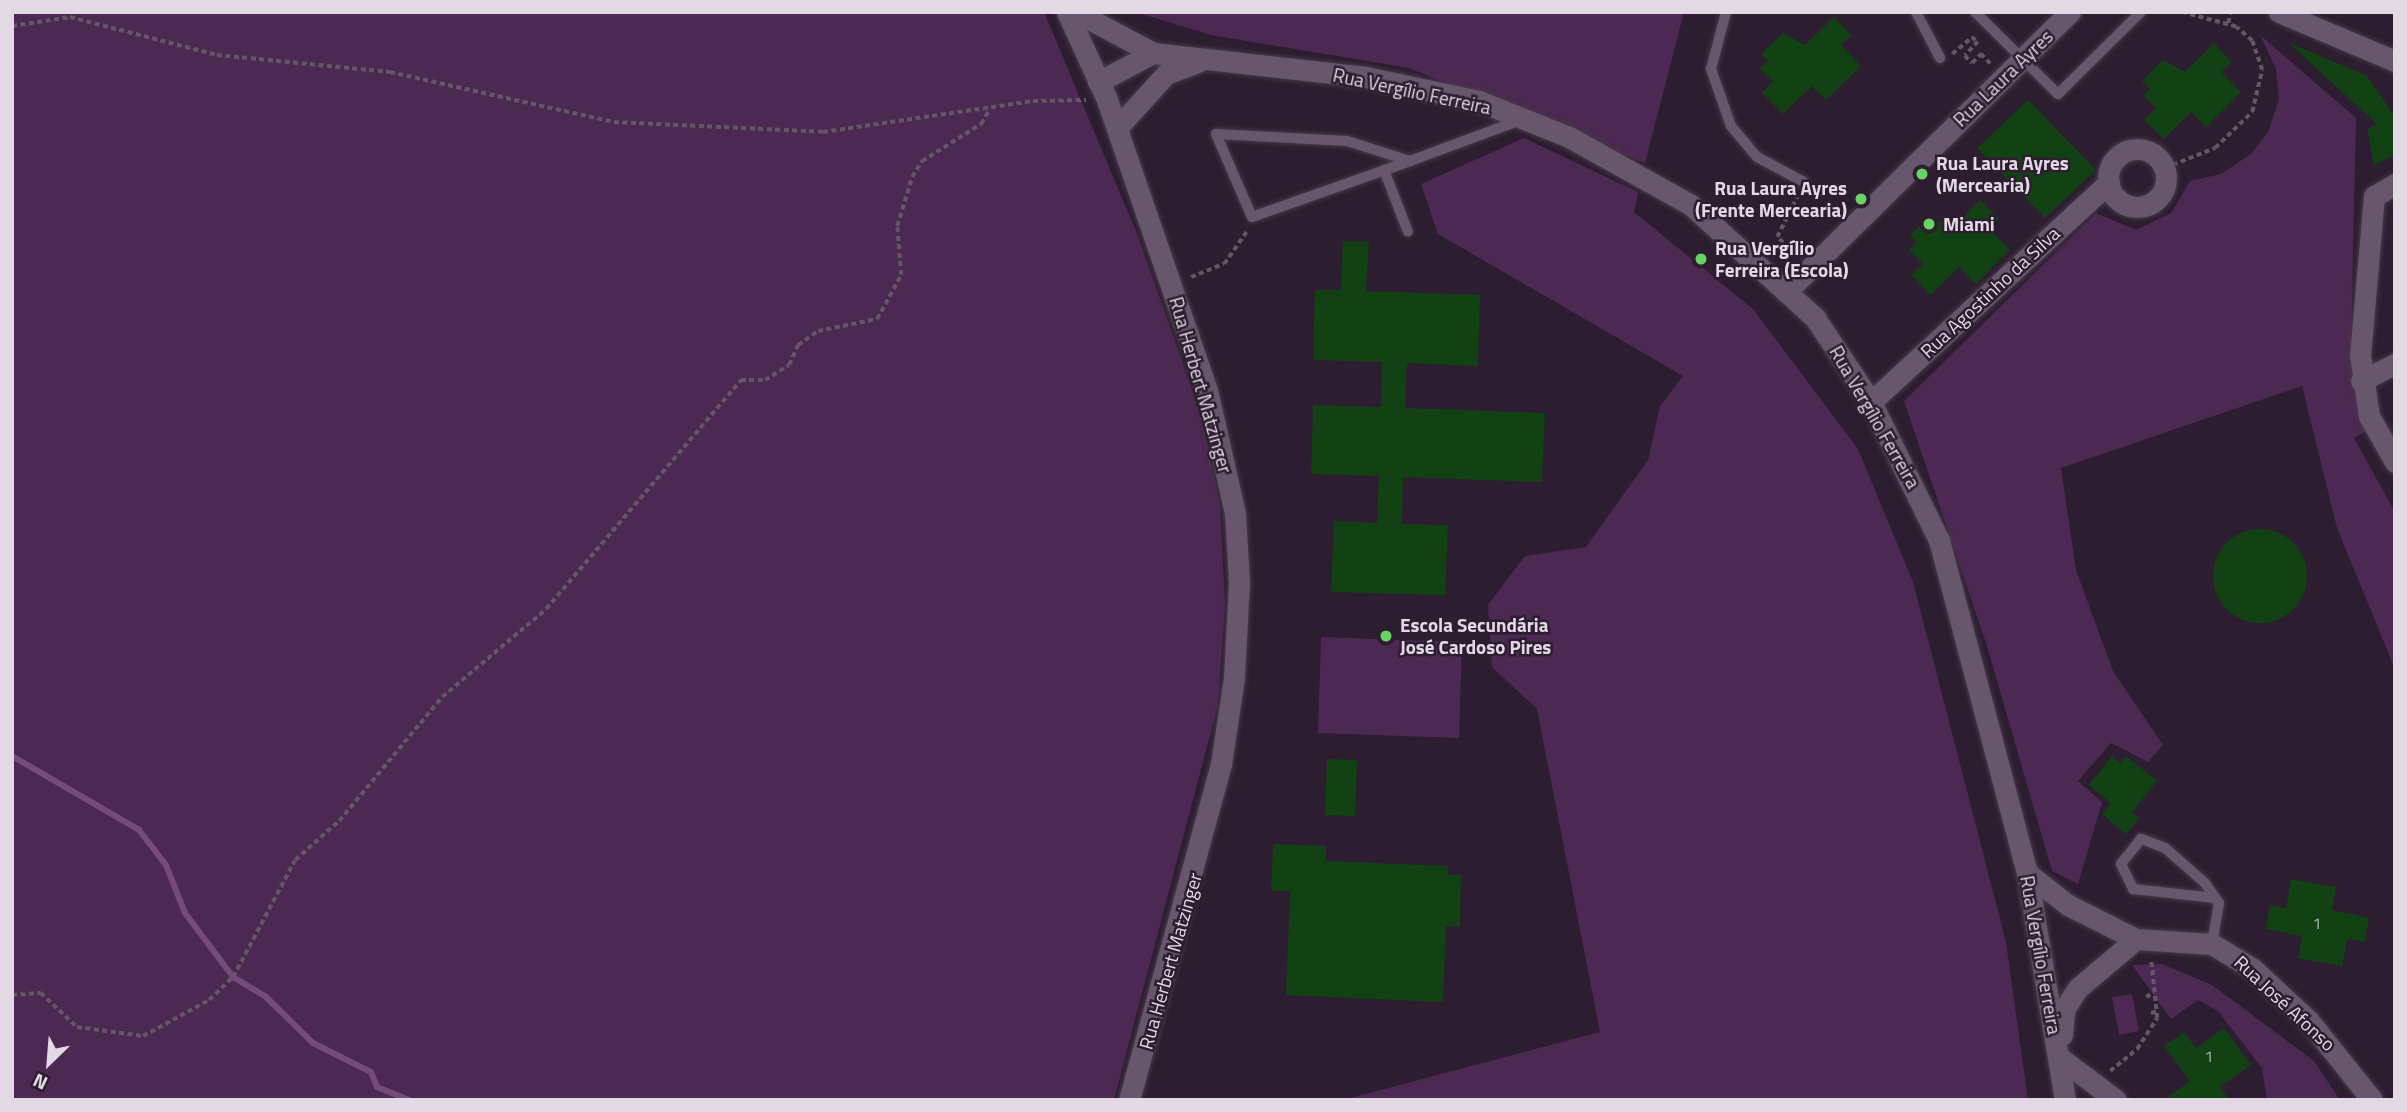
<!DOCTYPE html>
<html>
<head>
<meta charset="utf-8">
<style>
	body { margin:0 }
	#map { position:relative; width:2407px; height:1112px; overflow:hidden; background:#2d1d30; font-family:"Titillium Web",sans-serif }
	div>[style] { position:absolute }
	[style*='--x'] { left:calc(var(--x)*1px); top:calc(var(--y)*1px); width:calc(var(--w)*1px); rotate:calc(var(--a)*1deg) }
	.green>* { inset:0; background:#4c2952 }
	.stream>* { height:6px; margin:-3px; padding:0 3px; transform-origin:3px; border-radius:3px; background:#754b7c }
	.building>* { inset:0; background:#124213 }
	.round { border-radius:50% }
	.path>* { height:3.5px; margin-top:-1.75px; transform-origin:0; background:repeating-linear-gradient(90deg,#645667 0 5px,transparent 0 8.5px) }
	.roads { filter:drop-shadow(0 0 2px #463949) drop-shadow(0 0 2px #463949) }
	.service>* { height:10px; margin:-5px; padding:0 5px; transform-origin:5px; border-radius:5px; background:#68566c }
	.minor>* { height:21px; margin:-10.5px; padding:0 10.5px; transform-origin:10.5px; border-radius:10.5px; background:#68566c }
	.minor>.ring { margin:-10.5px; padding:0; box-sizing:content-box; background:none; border:21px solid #68566c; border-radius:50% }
	.tertiary>* { height:21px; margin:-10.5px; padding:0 10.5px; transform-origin:10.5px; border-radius:10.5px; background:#68566c }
	.dots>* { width:19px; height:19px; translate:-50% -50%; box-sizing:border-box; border:4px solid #2d1d30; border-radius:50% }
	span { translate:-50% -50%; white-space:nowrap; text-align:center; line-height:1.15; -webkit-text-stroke:5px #2d1d30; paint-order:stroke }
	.number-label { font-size:16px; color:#afb3b0 }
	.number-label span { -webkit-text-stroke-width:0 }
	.street-label { font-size:19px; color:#e3d9e5 }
	.poi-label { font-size:19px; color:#e3d9e5; font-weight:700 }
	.left { translate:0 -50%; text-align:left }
	.right { translate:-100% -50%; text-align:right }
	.frame { position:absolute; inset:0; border:14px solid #e3d9e5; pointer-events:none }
	.north { position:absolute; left:14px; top:1028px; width:70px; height:70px; -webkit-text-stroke:5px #2d1d30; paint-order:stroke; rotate:205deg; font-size:19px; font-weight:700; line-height:28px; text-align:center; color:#e3d9e5 }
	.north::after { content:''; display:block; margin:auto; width:24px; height:32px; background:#e3d9e5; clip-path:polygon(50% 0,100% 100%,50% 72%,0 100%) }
</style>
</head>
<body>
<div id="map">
	<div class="green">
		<i style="clip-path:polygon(12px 12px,1044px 12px,1138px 236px,1201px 415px,1220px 505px,1225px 604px,1218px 705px,1114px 1100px,12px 1100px)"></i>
		<i style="clip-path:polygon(1135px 12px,1684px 12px,1645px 163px,1409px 68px,1211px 35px)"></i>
		<i style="clip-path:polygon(2260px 35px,2356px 118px,2351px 348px,2367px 431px,2354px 438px,2395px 512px,2395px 669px,2337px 528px,2302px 386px,2061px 468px,2076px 570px,2113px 671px,2163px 745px,2148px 762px,2111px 743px,2078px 781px,2102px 802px,2078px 884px,2052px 871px,1987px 646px,1904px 401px,2096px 213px,2136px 230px,2171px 213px,2190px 181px,2221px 174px,2251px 154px,2268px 132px,2279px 100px,2276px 69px)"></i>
		<i style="clip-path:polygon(1524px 138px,1638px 192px,1634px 212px,1753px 309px,1858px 449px,1913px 582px,2006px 942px,2028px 1100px,1343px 1100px,1600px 1032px,1537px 709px,1492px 667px,1488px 605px,1525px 556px,1586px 547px,1648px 460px,1660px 406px,1683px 376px,1438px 234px,1421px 184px)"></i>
		<i style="clip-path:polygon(1321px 637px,1462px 642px,1459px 738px,1318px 733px)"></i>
		<i style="clip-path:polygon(2162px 964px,2212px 985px,2314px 1061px,2340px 1100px,2267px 1100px,2262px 1068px,2218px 1011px,2198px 1000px,2171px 1019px,2132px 965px)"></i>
		<i style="clip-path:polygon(2132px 994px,2139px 1031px,2119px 1035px,2112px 997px)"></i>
	</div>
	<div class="stream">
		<i style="--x:12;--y:756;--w:147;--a:30.2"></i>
		<i style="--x:139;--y:830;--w:44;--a:52.4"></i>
		<i style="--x:166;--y:865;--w:52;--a:68.4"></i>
		<i style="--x:185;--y:913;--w:80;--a:53.1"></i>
		<i style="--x:233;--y:977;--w:37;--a:31"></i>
		<i style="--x:265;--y:996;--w:67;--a:44.4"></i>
		<i style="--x:313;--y:1043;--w:65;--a:26.6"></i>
		<i style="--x:371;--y:1072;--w:16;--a:68"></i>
		<i style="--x:377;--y:1087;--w:35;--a:22"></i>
	</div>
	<div class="building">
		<i style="clip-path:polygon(1834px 17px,1851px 35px,1841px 45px,1861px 66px,1826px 100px,1812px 86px,1783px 114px,1762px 93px,1773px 81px,1760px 69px,1768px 61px,1761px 54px,1783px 33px,1805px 45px)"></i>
		<i style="clip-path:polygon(2214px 43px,2232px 62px,2221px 72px,2241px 92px,2206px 127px,2191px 112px,2164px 139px,2144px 120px,2156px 108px,2143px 95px,2150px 89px,2142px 81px,2163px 60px,2185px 72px)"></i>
		<i style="clip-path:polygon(2289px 43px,2366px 75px,2395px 116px,2395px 155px,2374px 165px,2367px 129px,2377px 124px)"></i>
		<i style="clip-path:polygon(2028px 100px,2096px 170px,2045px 218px,1977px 148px)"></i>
		<i style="clip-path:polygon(1980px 200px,1999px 219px,1989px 229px,2010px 250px,1976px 284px,1959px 267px,1931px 295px,1911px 275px,1923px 264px,1909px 250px,1917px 242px,1910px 235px,1929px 217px,1953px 227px)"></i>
		<i style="clip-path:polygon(1343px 241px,1369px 242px,1366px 291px,1480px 295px,1478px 366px,1407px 363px,1405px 408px,1545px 413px,1542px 482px,1403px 477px,1402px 524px,1448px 525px,1445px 595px,1331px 592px,1334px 521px,1377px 523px,1379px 476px,1311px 474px,1313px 405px,1381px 407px,1382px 362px,1313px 360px,1315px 290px,1341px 290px)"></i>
		<i class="round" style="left:2213px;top:529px;width:94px;height:94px"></i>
		<i style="clip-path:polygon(2112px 756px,2120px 763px,2126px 756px,2157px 781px,2132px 812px,2139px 818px,2126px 834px,2102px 814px,2111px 803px,2089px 785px)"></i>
		<i style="clip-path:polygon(1327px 759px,1357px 760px,1355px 816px,1325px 815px)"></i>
		<i style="clip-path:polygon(1273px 844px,1326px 846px,1326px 861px,1448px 866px,1448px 875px,1461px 875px,1460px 926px,1446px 926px,1443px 1002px,1286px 995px,1290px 891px,1271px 891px)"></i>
		<i style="clip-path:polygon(2291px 879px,2336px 887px,2332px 910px,2369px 918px,2365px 942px,2347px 939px,2342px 966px,2298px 958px,2302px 936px,2266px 929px,2270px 905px,2286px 908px)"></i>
		<i style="clip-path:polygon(2224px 1028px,2251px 1065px,2220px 1087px,2229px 1100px,2164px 1100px,2190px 1081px,2164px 1046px,2184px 1032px,2196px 1048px)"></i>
	</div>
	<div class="path">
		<i style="--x:2228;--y:23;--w:11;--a:-80"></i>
		<i style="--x:12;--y:26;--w:59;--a:-8.8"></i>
		<i style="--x:70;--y:17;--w:152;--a:14.5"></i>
		<i style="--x:217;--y:55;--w:174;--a:5.6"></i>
		<i style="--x:390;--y:72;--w:230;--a:12.6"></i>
		<i style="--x:614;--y:122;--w:209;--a:2.7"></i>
		<i style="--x:823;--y:132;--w:212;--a:-8.4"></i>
		<i style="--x:1033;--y:101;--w:53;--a:-1.1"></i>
		<i style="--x:1952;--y:54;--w:26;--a:-40"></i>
		<i style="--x:1972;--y:37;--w:8;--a:40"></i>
		<i style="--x:1978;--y:42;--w:19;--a:133"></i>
		<i style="--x:1965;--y:56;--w:10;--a:45"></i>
		<i style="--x:1972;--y:63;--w:13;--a:-45"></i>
		<i style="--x:1981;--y:54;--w:14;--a:45"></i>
		<i style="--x:2165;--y:168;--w:54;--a:-21.8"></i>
		<i style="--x:2215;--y:148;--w:52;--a:-44.2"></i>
		<i style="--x:2252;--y:112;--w:43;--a:-76.6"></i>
		<i style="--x:2262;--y:70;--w:31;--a:-109"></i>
		<i style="--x:2252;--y:41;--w:21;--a:-139"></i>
		<i style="--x:2236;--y:27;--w:57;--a:-164.7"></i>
		<i style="--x:1795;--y:255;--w:25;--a:-135"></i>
		<i style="--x:1777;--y:237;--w:47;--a:-63.4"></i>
		<i style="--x:1191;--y:277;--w:35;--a:-22"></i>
		<i style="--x:1224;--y:264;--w:39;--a:-55"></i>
		<i style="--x:12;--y:995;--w:29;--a:-4"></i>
		<i style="--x:41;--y:993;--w:50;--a:43.4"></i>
		<i style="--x:77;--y:1027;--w:67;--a:7.8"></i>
		<i style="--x:143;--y:1036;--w:75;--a:-28.6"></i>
		<i style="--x:209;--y:1000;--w:33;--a:-44"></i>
		<i style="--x:233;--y:977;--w:132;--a:-62.1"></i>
		<i style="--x:295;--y:860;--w:59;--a:-41.6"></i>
		<i style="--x:339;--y:821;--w:161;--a:-50.3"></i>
		<i style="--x:442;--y:697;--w:136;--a:-40.2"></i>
		<i style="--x:546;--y:609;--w:301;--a:-49.6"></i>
		<i style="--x:741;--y:380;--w:24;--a:0"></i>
		<i style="--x:765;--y:380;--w:28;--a:-32"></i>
		<i style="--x:789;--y:365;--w:22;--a:-66"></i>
		<i style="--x:798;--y:345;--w:24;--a:-35"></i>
		<i style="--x:818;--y:331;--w:60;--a:-11.5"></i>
		<i style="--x:877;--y:319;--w:50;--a:-61.4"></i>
		<i style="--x:901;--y:275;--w:49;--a:-94.7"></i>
		<i style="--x:897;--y:226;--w:51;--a:-73"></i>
		<i style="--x:912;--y:177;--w:19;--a:-58"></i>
		<i style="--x:922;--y:161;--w:70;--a:-32.1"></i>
		<i style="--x:981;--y:124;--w:14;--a:-60"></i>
		<i style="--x:2146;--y:997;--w:9;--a:-32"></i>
		<i style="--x:2151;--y:1013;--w:8;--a:-14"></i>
		<i style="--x:2110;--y:1071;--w:35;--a:-39"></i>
		<i style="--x:2137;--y:1049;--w:37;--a:-57"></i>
		<i style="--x:2157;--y:1018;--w:58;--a:-95.9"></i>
	</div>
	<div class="roads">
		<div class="service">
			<i style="--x:1726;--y:12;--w:59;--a:104.7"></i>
			<i style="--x:1711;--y:69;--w:60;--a:70.7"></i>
			<i style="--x:1731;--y:126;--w:40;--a:50"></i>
			<i style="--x:1757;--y:157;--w:53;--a:28"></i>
			<i style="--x:1916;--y:12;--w:52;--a:62.4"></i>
			<i style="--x:1975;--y:12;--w:117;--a:44.7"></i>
			<i style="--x:2058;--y:94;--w:117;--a:-44.7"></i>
			<i style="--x:1410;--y:161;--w:66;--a:-162.4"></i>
			<i style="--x:1347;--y:141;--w:131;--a:-176.9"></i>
			<i style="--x:1216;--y:134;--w:90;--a:66.6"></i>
			<i style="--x:1252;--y:217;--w:168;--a:-19.5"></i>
			<i style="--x:1410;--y:161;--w:118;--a:-20.3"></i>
			<i style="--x:1384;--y:170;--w:66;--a:68.8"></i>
			<i style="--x:2212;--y:944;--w:42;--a:-80.3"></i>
			<i style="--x:2219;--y:903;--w:24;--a:-125"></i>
			<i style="--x:2205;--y:883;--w:53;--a:-138.8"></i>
			<i style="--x:2165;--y:848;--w:26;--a:-159"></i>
			<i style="--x:2141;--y:839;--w:32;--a:129"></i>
			<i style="--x:2121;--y:864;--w:28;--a:64"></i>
			<i style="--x:2133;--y:889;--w:82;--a:6.3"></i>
		</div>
		<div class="minor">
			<i style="--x:1076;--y:12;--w:87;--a:28"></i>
			<i style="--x:1153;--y:53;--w:214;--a:6.4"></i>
			<i style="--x:1366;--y:77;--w:116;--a:12"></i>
			<i style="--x:1479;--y:101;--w:97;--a:21.8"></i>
			<i style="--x:1569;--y:137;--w:140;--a:29.1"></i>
			<i style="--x:1691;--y:205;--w:168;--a:42.3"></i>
			<i style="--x:1815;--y:318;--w:101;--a:56.3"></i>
			<i style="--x:1871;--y:402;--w:154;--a:63.8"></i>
			<i style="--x:1939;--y:540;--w:344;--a:75.2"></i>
			<i style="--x:2027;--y:873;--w:230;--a:80.5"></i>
			<i style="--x:2279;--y:12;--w:126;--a:22.9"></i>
			<i style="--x:1098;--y:82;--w:62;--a:-27.8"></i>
			<i style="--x:1117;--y:128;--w:73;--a:-47.8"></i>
			<i style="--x:1166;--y:74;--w:36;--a:-21"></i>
			<i class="ring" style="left:2108px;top:149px;width:37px;height:37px"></i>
			<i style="--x:2395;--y:184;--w:24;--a:150"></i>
			<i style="--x:2374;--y:196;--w:160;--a:95"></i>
			<i style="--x:2360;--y:355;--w:62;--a:81.6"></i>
			<i style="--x:2369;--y:416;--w:53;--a:60.5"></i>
			<i style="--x:1786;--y:292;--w:399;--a:-44.6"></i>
			<i style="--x:2361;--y:381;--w:38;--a:-27"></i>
			<i style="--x:1871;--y:402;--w:324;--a:-42.7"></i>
			<i style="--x:2027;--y:873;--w:52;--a:38"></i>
			<i style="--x:2068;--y:905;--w:76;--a:26.6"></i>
			<i style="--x:2062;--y:1035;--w:25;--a:-85"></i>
			<i style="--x:2064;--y:1010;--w:26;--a:-58"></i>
			<i style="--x:2078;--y:988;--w:76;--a:-40.2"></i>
			<i style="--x:2136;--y:939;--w:76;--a:3.8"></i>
			<i style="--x:2212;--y:944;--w:48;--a:31.4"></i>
			<i style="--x:2253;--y:969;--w:76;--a:42.9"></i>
			<i style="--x:2309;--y:1021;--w:101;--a:51.4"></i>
			<i style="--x:2060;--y:1058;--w:70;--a:36.9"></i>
		</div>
		<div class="tertiary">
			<i style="--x:1067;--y:12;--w:94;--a:65.4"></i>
			<i style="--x:1106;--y:97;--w:310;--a:71"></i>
			<i style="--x:1207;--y:390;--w:126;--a:77.2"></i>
			<i style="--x:1235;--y:513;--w:69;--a:86.7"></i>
			<i style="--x:1239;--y:582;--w:96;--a:93"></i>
			<i style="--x:1234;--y:678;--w:87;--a:98.6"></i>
			<i style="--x:1221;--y:764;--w:348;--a:105.3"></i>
		</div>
	</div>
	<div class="dots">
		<i style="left:1922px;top:174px;background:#67d465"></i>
		<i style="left:1861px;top:199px;background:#67d465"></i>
		<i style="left:1929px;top:224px;background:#67d465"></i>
		<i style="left:1701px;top:259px;background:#67d465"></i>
		<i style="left:1386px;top:636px;background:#67d465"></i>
	</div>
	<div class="number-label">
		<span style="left:2317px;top:923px">1</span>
		<span style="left:2209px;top:1056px">1</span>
	</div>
	<div class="street-label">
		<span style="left:2003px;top:78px;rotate:-44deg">Rua Laura Ayres</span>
		<span style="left:1412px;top:91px;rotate:12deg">Rua Vergílio Ferreira</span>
		<span style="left:1990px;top:292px;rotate:-43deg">Rua Agostinho da Silva</span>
		<span style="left:1201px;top:385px;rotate:74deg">Rua Herbert Matzinger</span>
		<span style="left:1875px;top:417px;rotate:60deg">Rua Vergílio Ferreira</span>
		<span style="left:2041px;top:955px;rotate:80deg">Rua Vergílio Ferreira</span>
		<span style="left:1170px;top:961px;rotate:-74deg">Rua Herbert Matzinger</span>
		<span style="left:2285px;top:1003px;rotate:43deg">Rua José Afonso</span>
	</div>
	<div class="poi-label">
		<span class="left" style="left:1936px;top:174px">Rua Laura Ayres<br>(Mercearia)</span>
		<span class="right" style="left:1847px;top:199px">Rua Laura Ayres<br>(Frente Mercearia)</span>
		<span class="left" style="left:1943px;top:224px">Miami</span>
		<span class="left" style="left:1715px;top:259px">Rua Vergílio<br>Ferreira (Escola)</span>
		<span class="left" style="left:1400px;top:636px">Escola Secundária<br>José Cardoso Pires</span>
	</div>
	<div class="frame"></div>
	<div class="north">N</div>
</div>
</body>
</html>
